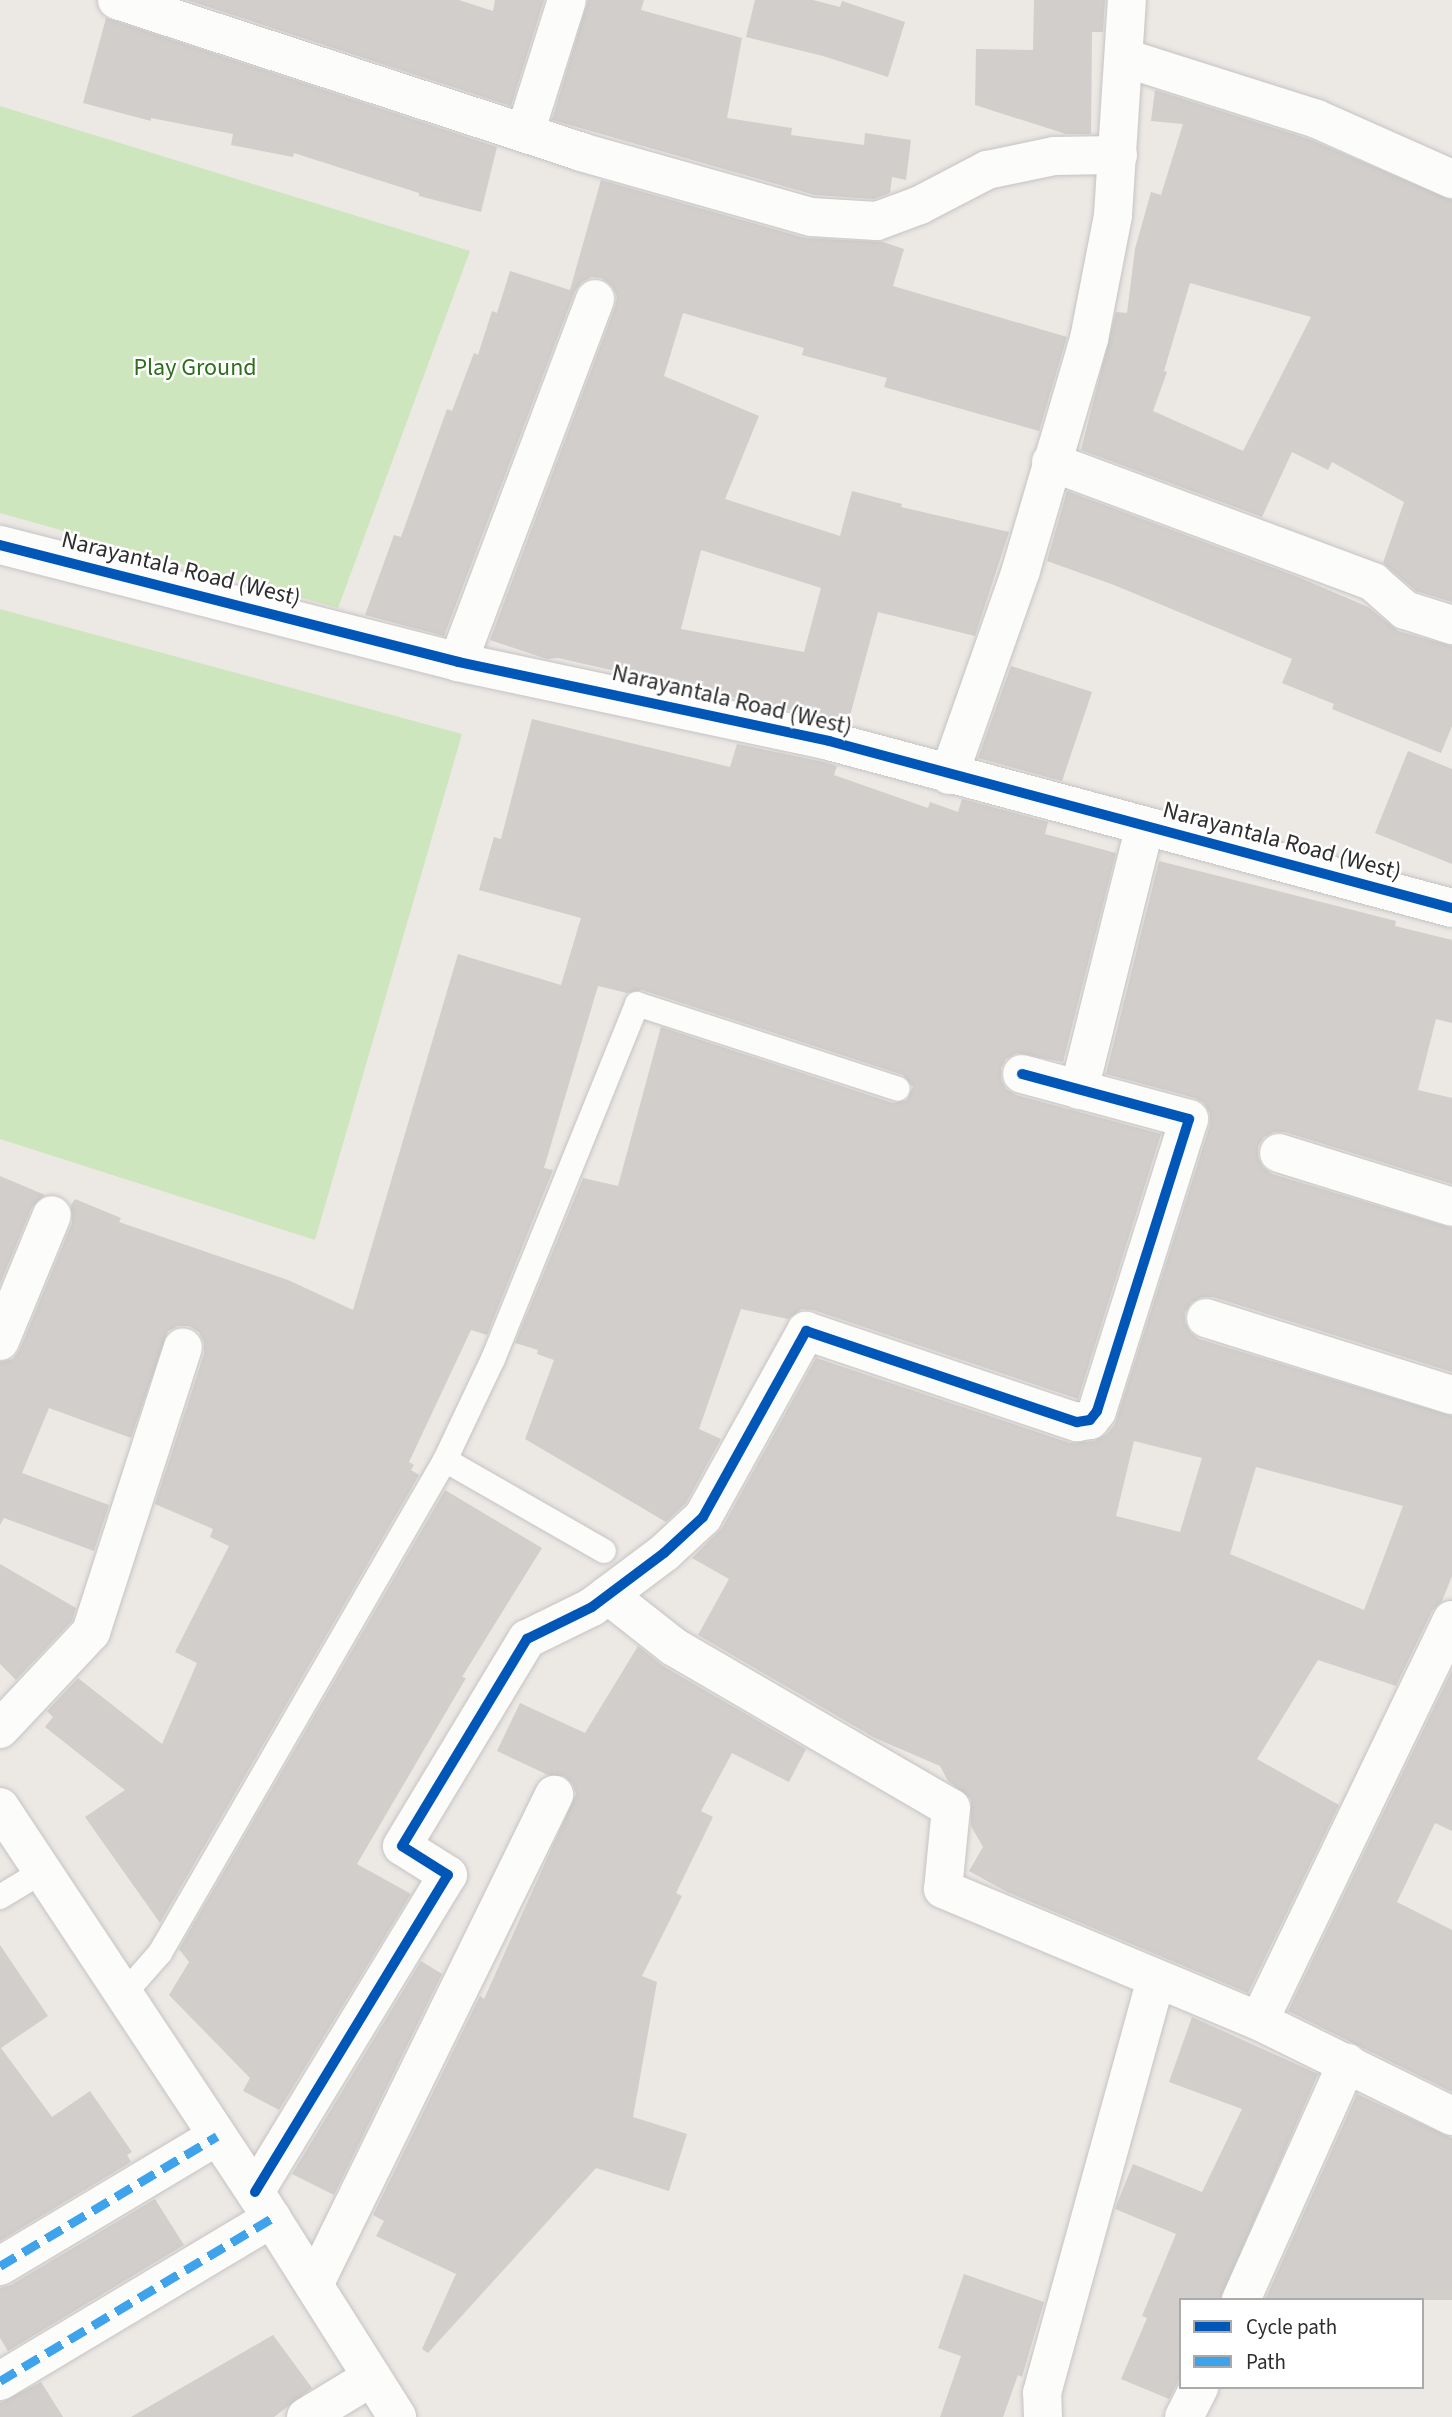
<!DOCTYPE html>
<html>
<head>
<meta charset="utf-8">
<style>
	body { margin:0 }
	#map { position:relative; width:1452px; height:2417px; overflow:hidden; background:#ece8e4; font-family:"Source Sans 3",sans-serif }
	div>[style] { position:absolute }
	[style*='--x'] { left:calc(var(--x)*1px); top:calc(var(--y)*1px); width:calc(var(--w)*1px); rotate:calc(var(--a)*1deg) }
	.green>* { inset:0; background:#cee6be }
	.building>* { inset:0; background:#d1cecb }
	.roads { filter:drop-shadow(0 0 2px #c5c4c5) drop-shadow(0 0 2px #c5c4c5) }
	.service>* { height:24px; margin:-12px; padding:0 12px; transform-origin:12px; border-radius:12px; background:#fcfcfb }
	.minor>* { height:38px; margin:-19px; padding:0 19px; transform-origin:19px; border-radius:19px; background:#fcfcfb }
	.tertiary>* { height:38px; margin:-19px; padding:0 19px; transform-origin:19px; border-radius:19px; background:#fcfcfb }
	.quiet>* { height:9px; margin-top:-4.5px; transform-origin:0; background:repeating-linear-gradient(90deg,#3ea3eb 0 18px,transparent 0 27px) }
	.cycleway>* { height:10px; margin:-5px; padding:0 5px; transform-origin:5px; border-radius:5px; background:#0057b8 }
	span { translate:-50% -50%; white-space:nowrap; text-align:center; line-height:1.15; -webkit-text-stroke:5px #fff; paint-order:stroke }
	.park-label { font-size:24px; color:#2c6e1b }
	.street-label { font-size:24px; color:#2e2e2e }
	.legend { position:absolute; left:1179px; top:2298px; width:245px; height:91px; box-sizing:border-box; background:#fff; border:2px solid #ababab; margin:0; padding:9px 12px; list-style:none; font-size:21px; color:#2e2e2e }
	.legend li { display:flex; align-items:center; gap:14px; height:35px }
	.legend b { width:35px; border:2px solid #ababab }
</style>
</head>
<body>
<div id="map">
	<div class="green">
		<i style="clip-path:polygon(0 106px,470px 251px,338px 608px,0 513px)"></i>
		<i style="clip-path:polygon(0 609px,462px 734px,315px 1240px,0 1139px)"></i>
	</div>
	<div class="building">
		<i style="clip-path:polygon(187px 0,459px 0,493px 11px,495px 0,544px 0,511px 106px)"></i>
		<i style="clip-path:polygon(588px 0,644px 0,641px 10px,742px 38px,727px 118px,792px 128px,791px 135px,864px 145px,865px 133px,911px 140px,906px 180px,892px 177px,890px 193px,874px 199px,815px 195px,552px 120px)"></i>
		<i style="clip-path:polygon(755px 0,813px 0,840px 7px,842px 1px,905px 22px,888px 77px,823px 56px,746px 37px)"></i>
		<i style="clip-path:polygon(1034px 0,1105px 0,1103px 32px,1092px 32px,1091px 134px,1066px 134px,975px 105px,976px 49px,1033px 50px)"></i>
		<i style="clip-path:polygon(106px 18px,497px 147px,481px 212px,419px 196px,419px 193px,294px 153px,293px 157px,231px 145px,233px 134px,151px 118px,151px 121px,83px 103px)"></i>
		<i style="clip-path:polygon(evenodd,1155px 90px,1309px 139px,1452px 200px,1452px 602px,1416px 591px,1383px 563px,1404px 502px,1332px 462px,1328px 470px,1292px 452px,1262px 517px,1081px 450px,1116px 312px,1127px 313px,1135px 249px,1151px 192px,1161px 195px,1183px 124px,1151px 121px,1155px 90px,1190px 283px,1311px 317px,1243px 451px,1153px 411px,1167px 372px,1164px 371px,1190px 283px)"></i>
		<i style="clip-path:polygon(evenodd,601px 180px,805px 238px,883px 242px,904px 249px,893px 286px,1067px 337px,1039px 431px,884px 387px,887px 378px,802px 355px,804px 348px,683px 313px,664px 376px,759px 416px,725px 499px,840px 536px,852px 491px,902px 504px,901px 507px,1009px 532px,975px 636px,878px 612px,848px 723px,558px 658px,547px 659px,490px 640px,615px 307px,617px 296px,612px 286px,602px 278px,592px 277px,582px 282px,575px 291px,444px 636px,365px 615px,394px 535px,401px 537px,447px 409px,452px 411px,474px 353px,478px 355px,492px 311px,497px 313px,510px 271px,570px 290px,601px 180px,701px 550px,821px 588px,804px 652px,681px 629px,701px 550px)"></i>
		<i style="clip-path:polygon(1067px 491px,1298px 577px,1368px 607px,1398px 631px,1452px 646px,1452px 726px,1441px 753px,1332px 709px,1334px 704px,1282px 683px,1292px 659px,1114px 585px,1047px 561px)"></i>
		<i style="clip-path:polygon(1011px 666px,1092px 692px,1062px 781px,978px 758px)"></i>
		<i style="clip-path:polygon(532px 719px,730px 767px,737px 744px,824px 762px,837px 766px,834px 775px,928px 808px,930px 802px,958px 812px,962px 799px,1048px 822px,1045px 834px,1116px 853px,1063px 1062px,1017px 1053px,1006px 1059px,1001px 1068px,1001px 1079px,1006px 1089px,1016px 1095px,1161px 1134px,1078px 1399px,813px 1310px,802px 1309px,788px 1319px,741px 1309px,699px 1429px,721px 1439px,686px 1503px,666px 1522px,525px 1439px,554px 1360px,537px 1354px,538px 1350px,515px 1343px,583px 1178px,618px 1186px,661px 1027px,893px 1103px,907px 1100px,913px 1087px,903px 1075px,642px 990px,627px 993px,598px 986px,544px 1168px,553px 1170px,487px 1335px,471px 1330px,409px 1462px,414px 1465px,411px 1470px,419px 1475px,160px 1923px,85px 1817px,125px 1790px,45px 1727px,53px 1717px,47px 1711px,78px 1678px,162px 1744px,197px 1663px,175px 1652px,229px 1546px,210px 1537px,213px 1529px,155px 1504px,204px 1354px,204px 1342px,199px 1332px,189px 1326px,178px 1326px,168px 1331px,131px 1438px,49px 1408px,22px 1473px,109px 1505px,94px 1551px,4px 1518px,0 1525px,0 1362px,13px 1359px,20px 1349px,72px 1223px,71px 1205px,75px 1199px,121px 1218px,119px 1222px,288px 1280px,353px 1310px,458px 954px,561px 985px,581px 918px,479px 890px,494px 837px,501px 839px)"></i>
		<i style="clip-path:polygon(1408px 751px,1452px 769px,1452px 864px,1375px 833px)"></i>
		<i style="clip-path:polygon(evenodd,1159px 861px,1396px 921px,1395px 926px,1452px 940px,1452px 1023px,1436px 1019px,1418px 1090px,1452px 1098px,1452px 1184px,1285px 1132px,1274px 1132px,1264px 1137px,1258px 1146px,1258px 1157px,1263px 1167px,1272px 1174px,1452px 1228px,1452px 1372px,1213px 1297px,1202px 1297px,1192px 1302px,1185px 1312px,1185px 1322px,1190px 1332px,1199px 1339px,1452px 1416px,1452px 1576px,1442px 1601px,1432px 1611px,1396px 1686px,1318px 1660px,1257px 1759px,1339px 1805px,1248px 1993px,1007px 1892px,969px 1871px,983px 1847px,971px 1826px,971px 1799px,948px 1781px,940px 1766px,875px 1738px,698px 1635px,729px 1579px,692px 1558px,722px 1528px,816px 1358px,1070px 1443px,1094px 1441px,1107px 1434px,1115px 1424px,1210px 1125px,1210px 1113px,1204px 1103px,1195px 1098px,1106px 1074px,1159px 861px,1134px 1441px,1202px 1458px,1180px 1532px,1116px 1516px,1134px 1441px,1159px 861px,1256px 1467px,1403px 1506px,1364px 1610px,1230px 1554px,1256px 1467px)"></i>
		<i style="clip-path:polygon(0 1176px,45px 1195px,32px 1207px,0 1284px)"></i>
		<i style="clip-path:polygon(445px 1490px,542px 1548px,462px 1677px,466px 1678px,357px 1864px,411px 1894px,279px 2110px,243px 2091px,250px 2078px,169px 1995px,189px 1962px,179px 1949px)"></i>
		<i style="clip-path:polygon(0 1564px,76px 1608px,72px 1621px,16px 1680px,0 1664px)"></i>
		<i style="clip-path:polygon(638px 1646px,663px 1666px,806px 1749px,789px 1782px,732px 1753px,701px 1811px,713px 1817px,676px 1893px,682px 1896px,642px 1976px,657px 1982px,633px 2117px,687px 2134px,669px 2191px,596px 2168px,428px 2353px,422px 2349px,456px 2274px,376px 2236px,384px 2221px,373px 2215px,480px 1996px,484px 1999px,576px 1794px,572px 1783px,564px 1776px,548px 1775px,497px 1751px,520px 1703px,585px 1733px)"></i>
		<i style="clip-path:polygon(1452px 1670px,1452px 1831px,1435px 1823px,1397px 1902px,1452px 1930px,1452px 2092px,1288px 2011px)"></i>
		<i style="clip-path:polygon(0 1945px,48px 2016px,1px 2048px,52px 2117px,90px 2091px,132px 2152px,127px 2155px,131px 2162px,0 2241px)"></i>
		<i style="clip-path:polygon(421px 1961px,442px 1974px,334px 2195px,292px 2174px)"></i>
		<i style="clip-path:polygon(1192px 2017px,1318px 2074px,1220px 2300px,1181px 2300px,1181px 2376px,1169px 2399px,1121px 2379px,1147px 2318px,1142px 2316px,1176px 2234px,1115px 2209px,1133px 2164px,1202px 2192px,1242px 2109px,1169px 2082px)"></i>
		<i style="clip-path:polygon(1357px 2094px,1452px 2138px,1452px 2300px,1265px 2300px)"></i>
		<i style="clip-path:polygon(155px 2199px,184px 2245px,8px 2351px,0 2338px,0 2288px,11px 2285px)"></i>
		<i style="clip-path:polygon(964px 2274px,1044px 2302px,1022px 2377px,1018px 2375px,1003px 2417px,940px 2417px,961px 2356px,938px 2348px)"></i>
		<i style="clip-path:polygon(273px 2335px,312px 2388px,274px 2417px,131px 2417px)"></i>
		<i style="clip-path:polygon(41px 2382px,63px 2417px,0 2417px,0 2403px)"></i>
	</div>
	<div class="roads">
		<div class="service">
			<i style="--x:445;--y:1460;--w:183;--a:29.8"></i>
			<i style="--x:0;--y:1897;--w:50;--a:-31.2"></i>
			<i style="--x:123;--y:1995;--w:56;--a:-48.6"></i>
			<i style="--x:160;--y:1953;--w:569;--a:-59.97"></i>
			<i style="--x:445;--y:1460;--w:112;--a:-64.6"></i>
			<i style="--x:493;--y:1359;--w:383;--a:-67.9"></i>
			<i style="--x:637;--y:1004;--w:274;--a:18"></i>
		</div>
		<div class="minor">
			<i style="--x:117;--y:0;--w:488;--a:18.1"></i>
			<i style="--x:581;--y:152;--w:239;--a:15.8"></i>
			<i style="--x:811;--y:217;--w:66;--a:3.5"></i>
			<i style="--x:877;--y:221;--w:46;--a:-20.4"></i>
			<i style="--x:920;--y:205;--w:76;--a:-27.6"></i>
			<i style="--x:987;--y:170;--w:68;--a:-11.8"></i>
			<i style="--x:1054;--y:156;--w:64;--a:-0.9"></i>
			<i style="--x:1125;--y:58;--w:201;--a:17.6"></i>
			<i style="--x:1317;--y:119;--w:148;--a:24"></i>
			<i style="--x:525;--y:133;--w:139;--a:-72.5"></i>
			<i style="--x:1051;--y:462;--w:344;--a:20.4"></i>
			<i style="--x:1373;--y:582;--w:43;--a:41.2"></i>
			<i style="--x:1405;--y:610;--w:49;--a:17.7"></i>
			<i style="--x:0;--y:545;--w:473;--a:14.3"></i>
			<i style="--x:458;--y:662;--w:379;--a:12"></i>
			<i style="--x:829;--y:741;--w:645;--a:15.01"></i>
			<i style="--x:458;--y:662;--w:388;--a:-69.3"></i>
			<i style="--x:949;--y:775;--w:217;--a:-70.6"></i>
			<i style="--x:1021;--y:570;--w:241;--a:-73.6"></i>
			<i style="--x:1089;--y:339;--w:126;--a:-79"></i>
			<i style="--x:1113;--y:215;--w:215;--a:-86.3"></i>
			<i style="--x:1079;--y:1090;--w:272;--a:-76"></i>
			<i style="--x:1279;--y:1153;--w:181;--a:17.3"></i>
			<i style="--x:1206;--y:1318;--w:258;--a:17.4"></i>
			<i style="--x:0;--y:1341;--w:136;--a:-67.6"></i>
			<i style="--x:608;--y:1595;--w:84;--a:38.2"></i>
			<i style="--x:674;--y:1647;--w:320;--a:30.2"></i>
			<i style="--x:951;--y:1808;--w:81;--a:95.6"></i>
			<i style="--x:943;--y:1889;--w:342;--a:22.7"></i>
			<i style="--x:1259;--y:2021;--w:215;--a:26.2"></i>
			<i style="--x:0;--y:1729;--w:133;--a:-46.8"></i>
			<i style="--x:91;--y:1632;--w:299;--a:-72.1"></i>
			<i style="--x:1259;--y:2021;--w:445;--a:-64.3"></i>
			<i style="--x:255;--y:2192;--w:371;--a:-58.7"></i>
			<i style="--x:448;--y:1875;--w:54;--a:-147.8"></i>
			<i style="--x:402;--y:1846;--w:242;--a:-58.9"></i>
			<i style="--x:527;--y:1639;--w:72;--a:-26.2"></i>
			<i style="--x:592;--y:1607;--w:90;--a:-36.9"></i>
			<i style="--x:664;--y:1553;--w:53;--a:-42.7"></i>
			<i style="--x:703;--y:1517;--w:213;--a:-61"></i>
			<i style="--x:806;--y:1331;--w:286;--a:18.6"></i>
			<i style="--x:1077;--y:1422;--w:13;--a:-9"></i>
			<i style="--x:1090;--y:1420;--w:11;--a:-52"></i>
			<i style="--x:1097;--y:1411;--w:306;--a:-72.5"></i>
			<i style="--x:1189;--y:1119;--w:173;--a:-164.9"></i>
			<i style="--x:0;--y:2266;--w:253;--a:-30.9"></i>
			<i style="--x:314;--y:2285;--w:546;--a:-63.9"></i>
			<i style="--x:1241;--y:2300;--w:260;--a:-65.9"></i>
			<i style="--x:0;--y:2381;--w:317;--a:-30.9"></i>
			<i style="--x:306;--y:2417;--w:77;--a:-31.2"></i>
			<i style="--x:1043;--y:2417;--w:24;--a:-92"></i>
			<i style="--x:1042;--y:2393;--w:429;--a:-74.6"></i>
			<i style="--x:1184;--y:2417;--w:34;--a:-63"></i>
		</div>
		<div class="tertiary">
			<i style="--x:0;--y:1807;--w:462;--a:56.5"></i>
			<i style="--x:255;--y:2192;--w:266;--a:57.7"></i>
		</div>
	</div>
	<div class="quiet">
		<i style="--x:0;--y:2266;--w:253;--a:-30.9"></i>
		<i style="--x:0;--y:2381;--w:317;--a:-30.9"></i>
	</div>
	<div class="cycleway">
		<i style="--x:0;--y:545;--w:473;--a:14.3"></i>
		<i style="--x:458;--y:662;--w:379;--a:12"></i>
		<i style="--x:829;--y:741;--w:645;--a:15.01"></i>
		<i style="--x:255;--y:2192;--w:371;--a:-58.7"></i>
		<i style="--x:448;--y:1875;--w:54;--a:-147.8"></i>
		<i style="--x:402;--y:1846;--w:242;--a:-58.9"></i>
		<i style="--x:527;--y:1639;--w:72;--a:-26.2"></i>
		<i style="--x:592;--y:1607;--w:90;--a:-36.9"></i>
		<i style="--x:664;--y:1553;--w:53;--a:-42.7"></i>
		<i style="--x:703;--y:1517;--w:213;--a:-61"></i>
		<i style="--x:806;--y:1331;--w:286;--a:18.6"></i>
		<i style="--x:1077;--y:1422;--w:13;--a:-9"></i>
		<i style="--x:1090;--y:1420;--w:11;--a:-52"></i>
		<i style="--x:1097;--y:1411;--w:306;--a:-72.5"></i>
		<i style="--x:1189;--y:1119;--w:173;--a:-164.9"></i>
	</div>
	<div class="park-label">
		<span style="left:195px;top:368px">Play Ground</span>
	</div>
	<div class="street-label">
		<span style="left:181px;top:569px;rotate:14deg">Narayantala Road (West)</span>
		<span style="left:732px;top:700px;rotate:13deg">Narayantala Road (West)</span>
		<span style="left:1282px;top:841px;rotate:15deg">Narayantala Road (West)</span>
	</div>
	<ul class="legend">
	<li><b style="height:9px;background:#0057b8"></b>Cycle path</li>
	<li><b style="height:9px;background:#3ea3eb"></b>Path</li>
	</ul>
</div>
</body>
</html>
